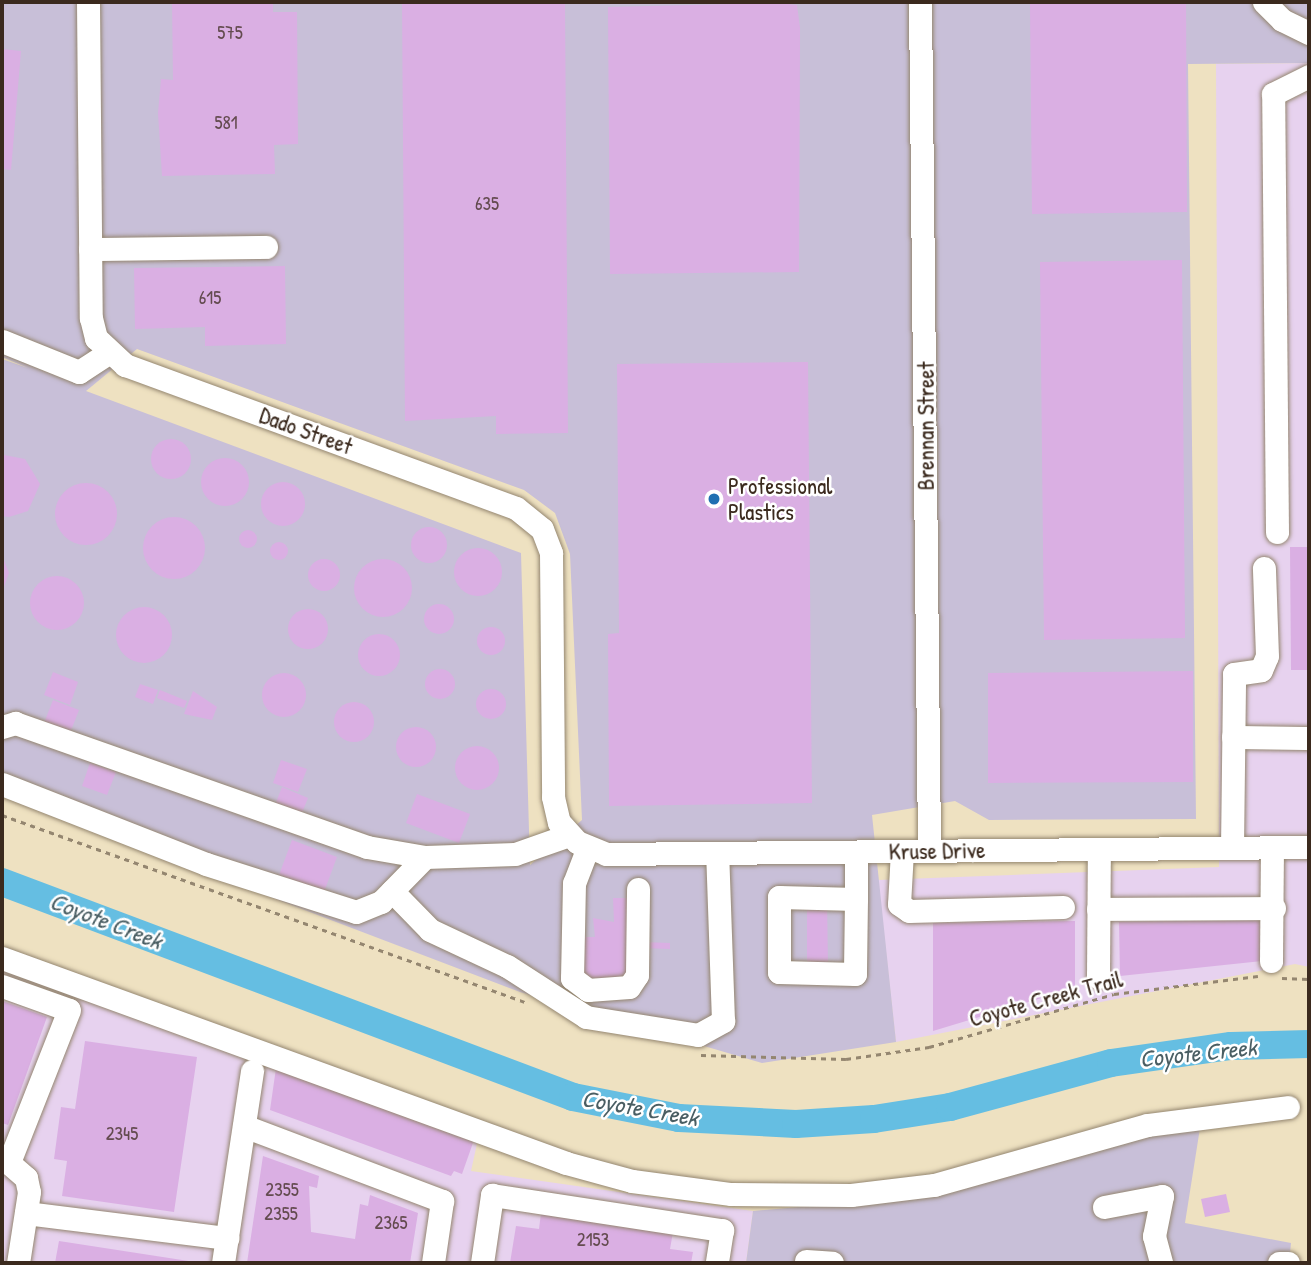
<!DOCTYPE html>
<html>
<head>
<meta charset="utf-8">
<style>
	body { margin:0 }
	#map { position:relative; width:1311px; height:1265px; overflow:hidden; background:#eee1c1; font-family:"Patrick Hand",sans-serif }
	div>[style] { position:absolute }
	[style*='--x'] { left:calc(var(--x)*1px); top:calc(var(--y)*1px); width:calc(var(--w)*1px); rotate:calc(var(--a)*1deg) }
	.built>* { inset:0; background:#e7d2ef }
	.industrial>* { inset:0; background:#c8bfd8 }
	.river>* { height:28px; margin:-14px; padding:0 14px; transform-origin:14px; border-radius:14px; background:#65bee2 }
	.building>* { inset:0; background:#daafe3 }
	.round { border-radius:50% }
	.path>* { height:2.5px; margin-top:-1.25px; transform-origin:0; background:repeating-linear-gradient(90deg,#948670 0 5px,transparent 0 10px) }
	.roads { filter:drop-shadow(0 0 2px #948670) drop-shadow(0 0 2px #948670) }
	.minor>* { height:23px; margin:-11.5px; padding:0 11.5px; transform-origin:11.5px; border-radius:11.5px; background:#fff }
	.dots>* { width:19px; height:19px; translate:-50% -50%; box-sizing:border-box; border:4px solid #fff; border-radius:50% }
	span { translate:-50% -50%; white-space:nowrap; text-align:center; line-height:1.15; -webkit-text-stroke:5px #fff; paint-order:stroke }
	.number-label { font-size:19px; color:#634b4f }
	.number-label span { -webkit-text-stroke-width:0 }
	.street-label { font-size:23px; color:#3b2a1e }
	.poi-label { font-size:23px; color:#3b2a1e }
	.left { translate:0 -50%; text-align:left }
	.water-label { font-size:24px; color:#4a5e63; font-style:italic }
	.frame { position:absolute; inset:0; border:4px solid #3b2a1e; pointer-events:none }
</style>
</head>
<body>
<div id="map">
	<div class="built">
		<i style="clip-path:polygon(1309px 63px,1309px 967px,1295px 964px,896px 1042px,878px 880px,1219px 867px,1216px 64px)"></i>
		<i style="clip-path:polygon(2px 966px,478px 1139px,471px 1171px,753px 1211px,746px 1263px,2px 1263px)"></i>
	</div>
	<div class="industrial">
		<i style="clip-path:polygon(evenodd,2px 2px,1309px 2px,1309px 63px,1188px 64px,1196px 819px,989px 820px,955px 801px,872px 815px,896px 1042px,762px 1063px,520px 992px,2px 795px,2px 359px,28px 368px,2px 357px,2px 2px,137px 349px,524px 490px,555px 513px,570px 554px,582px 820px,530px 865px,521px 553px,86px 391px,137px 349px)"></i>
		<i style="clip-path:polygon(1200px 1128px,1185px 1223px,1291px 1243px,1289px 1263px,746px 1263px,753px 1211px,936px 1195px,1138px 1136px)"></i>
	</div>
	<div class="river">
		<i style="--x:2;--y:882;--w:610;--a:20.63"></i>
		<i style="--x:573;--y:1097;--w:108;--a:11.2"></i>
		<i style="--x:679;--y:1118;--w:117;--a:2.9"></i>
		<i style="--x:796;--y:1124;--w:78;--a:-3.7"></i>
		<i style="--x:874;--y:1119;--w:77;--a:-9"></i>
		<i style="--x:950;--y:1107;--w:167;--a:-15.3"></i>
		<i style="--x:1111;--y:1063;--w:121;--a:-8.1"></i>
		<i style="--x:1231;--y:1046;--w:78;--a:-1.5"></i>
	</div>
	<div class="building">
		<i style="clip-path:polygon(172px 2px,273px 2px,273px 12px,297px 12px,298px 144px,274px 145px,275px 174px,162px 176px,158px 113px,161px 79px,173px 80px)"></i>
		<i style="clip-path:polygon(402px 2px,565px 2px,568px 433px,496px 434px,496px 416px,405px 421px)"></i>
		<i style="clip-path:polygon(1030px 2px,1186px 2px,1187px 212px,1032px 214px)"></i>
		<i style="clip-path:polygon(780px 3px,797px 5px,800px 28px,799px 272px,610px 274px,608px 7px)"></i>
		<i style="clip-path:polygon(2px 49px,21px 51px,11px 170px,2px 169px)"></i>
		<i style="clip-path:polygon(1182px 260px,1185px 638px,1044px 640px,1040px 262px)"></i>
		<i style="clip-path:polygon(285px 266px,286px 344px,205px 346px,205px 327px,135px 329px,134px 268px)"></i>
		<i style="clip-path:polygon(808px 362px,812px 803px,609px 806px,608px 634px,619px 633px,617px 364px)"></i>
		<i class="round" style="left:151px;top:439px;width:40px;height:40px"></i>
		<i style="clip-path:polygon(4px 455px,25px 459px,40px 484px,28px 511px,9px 517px,2px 516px)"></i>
		<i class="round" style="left:201px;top:458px;width:48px;height:48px"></i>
		<i class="round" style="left:261px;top:482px;width:44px;height:44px"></i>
		<i class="round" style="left:55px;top:483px;width:62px;height:62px"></i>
		<i class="round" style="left:143px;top:517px;width:62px;height:62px"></i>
		<i class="round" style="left:411px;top:527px;width:36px;height:36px"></i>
		<i class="round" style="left:239px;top:530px;width:18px;height:18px"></i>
		<i class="round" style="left:270px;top:542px;width:18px;height:18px"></i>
		<i style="clip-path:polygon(1290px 547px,1309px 547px,1309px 670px,1291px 670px)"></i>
		<i class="round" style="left:454px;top:548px;width:48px;height:48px"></i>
		<i style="clip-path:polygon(2px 555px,9px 573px,2px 592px)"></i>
		<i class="round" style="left:308px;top:559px;width:32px;height:32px"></i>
		<i class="round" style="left:354px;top:559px;width:58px;height:58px"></i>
		<i class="round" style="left:30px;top:576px;width:54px;height:54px"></i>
		<i class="round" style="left:424px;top:604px;width:30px;height:30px"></i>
		<i class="round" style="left:116px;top:607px;width:56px;height:56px"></i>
		<i class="round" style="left:288px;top:609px;width:40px;height:40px"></i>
		<i class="round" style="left:477px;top:627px;width:28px;height:28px"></i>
		<i class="round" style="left:358px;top:634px;width:42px;height:42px"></i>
		<i class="round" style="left:425px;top:669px;width:30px;height:30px"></i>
		<i style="clip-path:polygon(1193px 671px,1193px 782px,988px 783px,988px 673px)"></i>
		<i style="clip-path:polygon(53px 672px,78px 682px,70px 705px,44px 695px)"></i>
		<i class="round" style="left:262px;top:673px;width:44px;height:44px"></i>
		<i style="clip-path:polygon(140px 684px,158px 690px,153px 704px,135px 697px)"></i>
		<i class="round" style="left:476px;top:689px;width:30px;height:30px"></i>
		<i style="clip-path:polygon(160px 690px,187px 701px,184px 708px,157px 698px)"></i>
		<i style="clip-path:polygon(193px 691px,217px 707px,212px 720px,184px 714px)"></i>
		<i style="clip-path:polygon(53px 700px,79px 710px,70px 733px,44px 723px)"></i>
		<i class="round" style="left:334px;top:702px;width:40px;height:40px"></i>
		<i class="round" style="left:396px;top:727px;width:40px;height:40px"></i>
		<i class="round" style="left:455px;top:746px;width:44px;height:44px"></i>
		<i style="clip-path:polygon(281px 760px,307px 769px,298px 792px,273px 783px)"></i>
		<i style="clip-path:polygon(90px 763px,116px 772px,107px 795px,82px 786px)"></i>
		<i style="clip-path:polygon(282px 787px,308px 798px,299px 820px,273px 810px)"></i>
		<i style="clip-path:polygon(417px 794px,470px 814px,459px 843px,406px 823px)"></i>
		<i style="clip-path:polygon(292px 840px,337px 857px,324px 892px,279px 875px)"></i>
		<i style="clip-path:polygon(613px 898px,630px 898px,627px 978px,580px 978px,580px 937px,595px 937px,593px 918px,614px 922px)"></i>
		<i style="clip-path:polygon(827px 900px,828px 966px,807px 966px,807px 901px)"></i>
		<i style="clip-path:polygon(1261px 920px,1262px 961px,1120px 976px,1119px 922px)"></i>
		<i style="clip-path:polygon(1075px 921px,1075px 988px,933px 1031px,933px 923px)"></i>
		<i style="clip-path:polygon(642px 942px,670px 943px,670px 949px,642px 948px)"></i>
		<i style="clip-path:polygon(2px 1001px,47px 1017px,8px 1125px,2px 1123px)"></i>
		<i style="clip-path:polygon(85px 1041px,197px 1057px,174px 1212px,62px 1196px,67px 1161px,54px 1159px,61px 1107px,75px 1109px)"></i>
		<i style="clip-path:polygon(276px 1068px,474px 1140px,462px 1174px,454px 1171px,451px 1176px,270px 1110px)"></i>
		<i style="clip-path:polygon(263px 1156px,319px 1176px,317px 1188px,309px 1186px,311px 1232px,355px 1239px,360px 1204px,368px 1206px,370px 1195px,418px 1213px,410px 1263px,247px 1263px)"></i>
		<i style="clip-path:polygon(1226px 1194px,1230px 1212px,1205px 1217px,1201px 1199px)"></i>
		<i style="clip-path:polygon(541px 1213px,673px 1232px,670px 1249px,693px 1252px,691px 1263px,510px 1263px,516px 1226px,539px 1229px)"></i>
		<i style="clip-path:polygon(59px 1241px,195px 1262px,194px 1263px,55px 1263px)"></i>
	</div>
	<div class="path">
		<i style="--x:2;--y:815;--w:555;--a:19.67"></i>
		<i style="--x:1282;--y:978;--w:27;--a:2"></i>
		<i style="--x:701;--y:1055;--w:145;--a:1.6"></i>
		<i style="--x:846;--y:1059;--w:84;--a:-8.2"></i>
		<i style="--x:929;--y:1047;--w:192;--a:-16"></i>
		<i style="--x:1114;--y:994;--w:145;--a:-7.1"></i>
	</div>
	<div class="roads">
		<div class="minor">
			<i style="--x:88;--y:2;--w:316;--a:89.5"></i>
			<i style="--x:91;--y:318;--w:21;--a:76"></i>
			<i style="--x:96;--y:338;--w:40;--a:43"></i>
			<i style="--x:125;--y:365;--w:416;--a:20.1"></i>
			<i style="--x:516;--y:508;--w:33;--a:39"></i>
			<i style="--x:542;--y:529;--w:26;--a:69"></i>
			<i style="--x:551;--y:553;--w:244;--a:89.5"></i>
			<i style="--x:553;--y:797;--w:26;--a:77"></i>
			<i style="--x:559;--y:822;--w:27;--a:48"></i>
			<i style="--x:577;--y:842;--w:31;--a:22"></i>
			<i style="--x:606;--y:854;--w:703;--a:-0.57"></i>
			<i style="--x:920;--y:2;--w:849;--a:89.39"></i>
			<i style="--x:1264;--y:2;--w:25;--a:45"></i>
			<i style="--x:1282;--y:20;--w:30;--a:26"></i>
			<i style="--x:90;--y:249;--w:176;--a:-0.7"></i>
			<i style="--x:2;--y:341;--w:83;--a:21.9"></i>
			<i style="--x:79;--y:372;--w:35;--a:-33"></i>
			<i style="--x:1277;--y:532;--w:438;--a:-90.5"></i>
			<i style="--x:1273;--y:94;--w:40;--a:-26.6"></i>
			<i style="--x:2;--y:727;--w:14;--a:-17"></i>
			<i style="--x:15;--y:723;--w:373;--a:19.4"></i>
			<i style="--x:367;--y:847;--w:59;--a:9.8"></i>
			<i style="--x:425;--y:857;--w:90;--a:-1.9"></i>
			<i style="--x:515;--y:854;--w:57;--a:-19.4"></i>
			<i style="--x:1233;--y:737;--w:76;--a:0.8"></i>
			<i style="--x:2;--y:784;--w:219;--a:21.4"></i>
			<i style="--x:206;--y:864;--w:157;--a:17.7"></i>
			<i style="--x:356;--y:912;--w:27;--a:-22"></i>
			<i style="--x:381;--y:902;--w:63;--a:-45.6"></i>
			<i style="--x:588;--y:847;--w:39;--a:111"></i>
			<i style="--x:574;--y:883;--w:95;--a:91.2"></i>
			<i style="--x:572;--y:978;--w:20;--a:37"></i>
			<i style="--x:588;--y:990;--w:41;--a:-4.2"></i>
			<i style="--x:629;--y:987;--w:14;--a:-56"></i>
			<i style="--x:637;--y:975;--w:86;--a:-89.3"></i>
			<i style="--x:1232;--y:848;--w:174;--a:-89.3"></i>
			<i style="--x:1234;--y:674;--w:27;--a:-8"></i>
			<i style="--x:1261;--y:670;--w:15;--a:-67"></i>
			<i style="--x:1267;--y:656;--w:88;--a:-92"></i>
			<i style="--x:902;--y:851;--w:53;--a:93.2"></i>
			<i style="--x:899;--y:904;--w:12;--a:35"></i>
			<i style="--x:909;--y:911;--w:154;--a:-1.5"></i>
			<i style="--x:856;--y:852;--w:47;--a:90"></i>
			<i style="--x:856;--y:899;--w:75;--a:90.8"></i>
			<i style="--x:855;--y:974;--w:76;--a:-178.5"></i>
			<i style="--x:779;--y:972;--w:75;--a:-90"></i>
			<i style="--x:779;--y:897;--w:77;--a:1.5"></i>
			<i style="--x:392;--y:891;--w:54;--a:45.7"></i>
			<i style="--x:430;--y:930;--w:85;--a:25.1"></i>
			<i style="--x:507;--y:966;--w:94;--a:32.8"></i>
			<i style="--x:586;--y:1017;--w:113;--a:9.1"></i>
			<i style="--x:698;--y:1035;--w:29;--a:-29"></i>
			<i style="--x:723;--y:1021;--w:168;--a:-92"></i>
			<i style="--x:1098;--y:909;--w:176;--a:-0.3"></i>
			<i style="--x:2;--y:958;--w:600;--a:19.97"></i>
			<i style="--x:566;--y:1163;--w:68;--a:15.3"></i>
			<i style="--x:632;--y:1181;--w:100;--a:7.5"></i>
			<i style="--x:731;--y:1194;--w:120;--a:0.5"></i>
			<i style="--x:851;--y:1195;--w:84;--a:-6.9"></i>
			<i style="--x:934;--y:1185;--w:222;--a:-15.7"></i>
			<i style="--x:1148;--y:1125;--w:141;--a:-7.3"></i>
			<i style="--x:1271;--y:961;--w:114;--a:-89.5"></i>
			<i style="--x:1098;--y:977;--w:128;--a:-89.6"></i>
			<i style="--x:2;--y:986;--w:71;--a:19.7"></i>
			<i style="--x:69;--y:1010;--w:161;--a:111.5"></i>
			<i style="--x:244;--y:1126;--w:212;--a:20.7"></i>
			<i style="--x:442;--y:1201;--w:63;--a:98.3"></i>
			<i style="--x:2;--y:1157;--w:32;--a:41"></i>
			<i style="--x:26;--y:1178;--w:14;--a:78"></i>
			<i style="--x:29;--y:1192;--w:72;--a:98.8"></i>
			<i style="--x:1104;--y:1207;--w:59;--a:-10.7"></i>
			<i style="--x:1162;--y:1196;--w:41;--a:101.3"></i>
			<i style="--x:1154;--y:1236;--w:28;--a:75"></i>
			<i style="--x:26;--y:1213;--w:203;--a:7.1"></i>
			<i style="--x:806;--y:1261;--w:26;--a:4"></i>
			<i style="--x:223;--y:1263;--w:194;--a:-81.4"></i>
			<i style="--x:482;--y:1263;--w:69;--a:-81.6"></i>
			<i style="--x:492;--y:1195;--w:233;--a:8.7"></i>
			<i style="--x:722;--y:1230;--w:33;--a:99"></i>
			<i style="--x:1279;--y:1263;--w:9;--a:0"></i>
		</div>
	</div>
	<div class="dots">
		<i style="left:714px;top:499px;background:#1f6fb2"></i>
	</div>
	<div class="number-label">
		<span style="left:230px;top:33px">575</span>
		<span style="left:226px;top:123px">581</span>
		<span style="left:487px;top:204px">635</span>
		<span style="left:210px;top:298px">615</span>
		<span style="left:122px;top:1134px">2345</span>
		<span style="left:282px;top:1190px">2355</span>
		<span style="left:281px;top:1214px">2355</span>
		<span style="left:391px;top:1223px">2365</span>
		<span style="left:593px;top:1240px">2153</span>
	</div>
	<div class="street-label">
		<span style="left:926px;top:426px;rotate:-90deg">Brennan Street</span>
		<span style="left:306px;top:431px;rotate:20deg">Dado Street</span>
		<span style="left:937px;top:851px;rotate:-1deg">Kruse Drive</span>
		<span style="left:1046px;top:999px;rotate:-15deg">Coyote Creek Trail</span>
	</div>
	<div class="poi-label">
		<span class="left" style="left:728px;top:499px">Professional<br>Plastics</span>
	</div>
	<div class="water-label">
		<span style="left:106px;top:921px;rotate:21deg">Coyote Creek</span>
		<span style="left:1198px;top:1053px;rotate:-6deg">Coyote Creek</span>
		<span style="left:640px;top:1108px;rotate:10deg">Coyote Creek</span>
	</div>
	<div class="frame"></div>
</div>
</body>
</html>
